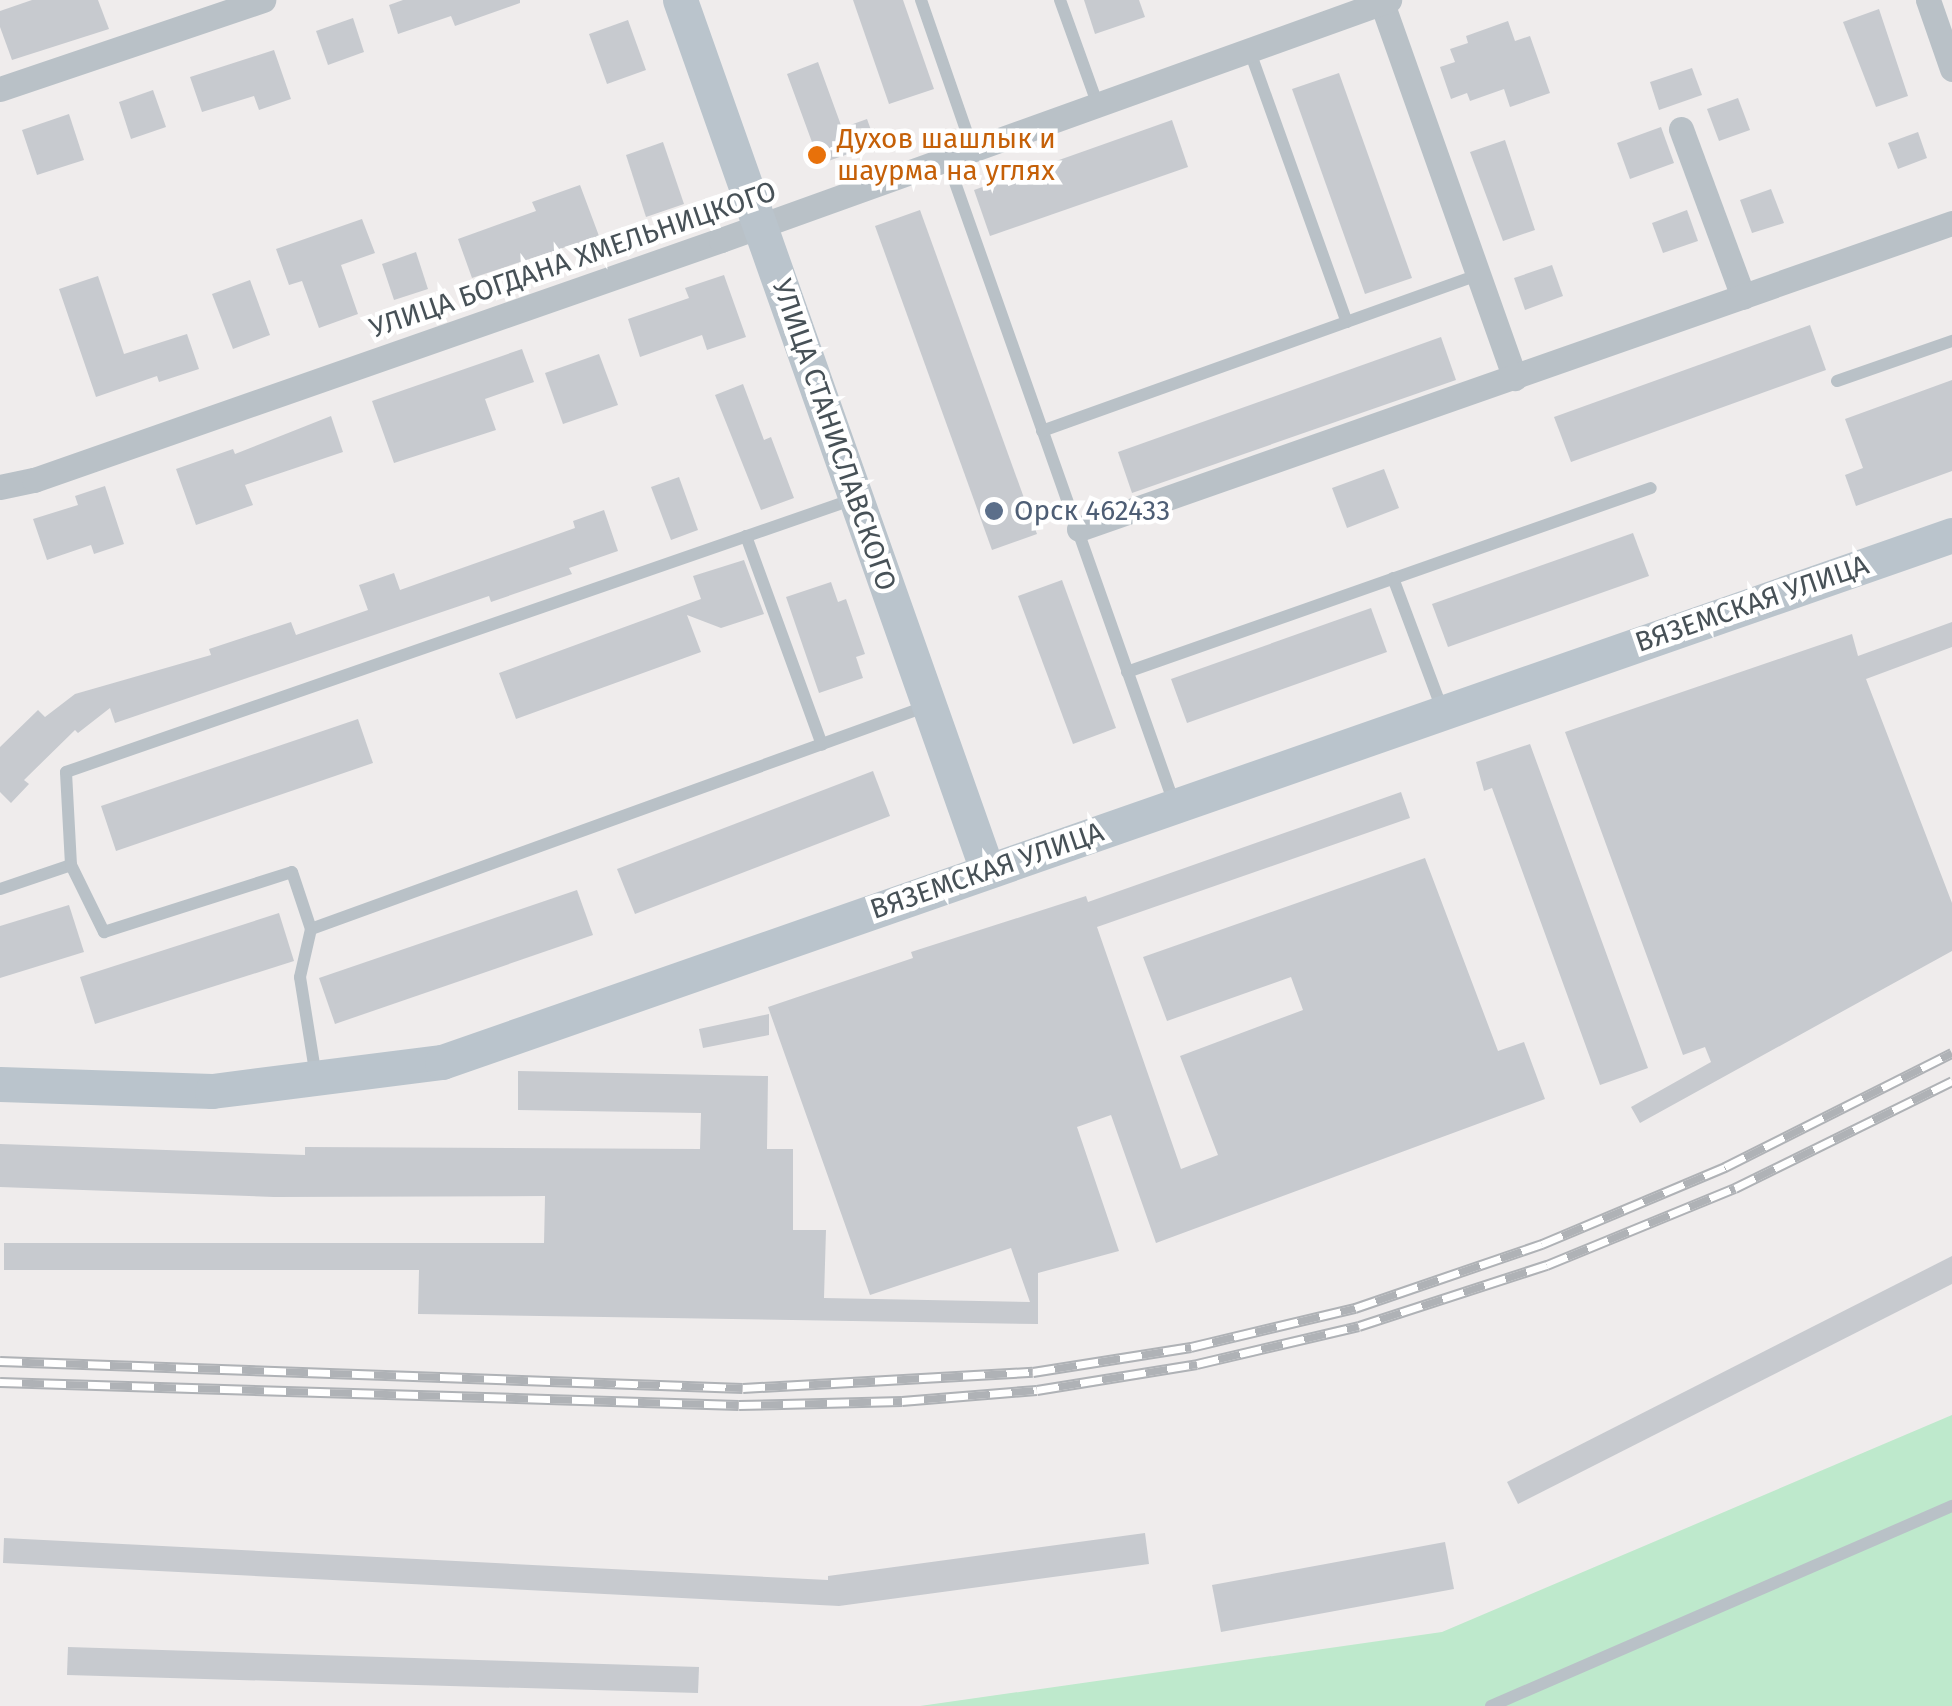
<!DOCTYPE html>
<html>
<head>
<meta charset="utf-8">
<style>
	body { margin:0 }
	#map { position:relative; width:1952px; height:1706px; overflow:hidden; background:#efecec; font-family:"Fira Sans",sans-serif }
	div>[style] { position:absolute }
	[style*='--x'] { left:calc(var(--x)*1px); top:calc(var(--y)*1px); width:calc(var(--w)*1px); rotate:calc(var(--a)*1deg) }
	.green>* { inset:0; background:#bee9cc }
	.building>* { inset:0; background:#c7cacf }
	.service>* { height:12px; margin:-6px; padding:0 6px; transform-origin:6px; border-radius:6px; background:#b9c1c7 }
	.minor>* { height:25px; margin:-12.5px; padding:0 12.5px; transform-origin:12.5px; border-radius:12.5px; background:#b9c1c7 }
	.secondary>* { height:35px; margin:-17.5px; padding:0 17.5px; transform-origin:17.5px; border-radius:17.5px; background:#bac4cc }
	.rail>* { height:11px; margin-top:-5.5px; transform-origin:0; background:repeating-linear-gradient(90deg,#fff 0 22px,#afb2b6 0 44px); box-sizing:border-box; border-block:2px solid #afb2b6 }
	.dots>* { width:28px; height:28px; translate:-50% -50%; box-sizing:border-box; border:5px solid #fff; border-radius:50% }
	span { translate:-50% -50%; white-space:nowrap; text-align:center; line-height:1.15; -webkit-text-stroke:9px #fff; paint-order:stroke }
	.food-label { font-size:28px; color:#c56008 }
	.left { translate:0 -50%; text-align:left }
	.street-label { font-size:28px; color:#475157 }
	.service-label { font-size:28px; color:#4e5e75 }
</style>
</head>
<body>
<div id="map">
	<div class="green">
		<i style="clip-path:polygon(1952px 1415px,1952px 1706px,920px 1706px,1442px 1632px)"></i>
	</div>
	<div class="building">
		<i style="clip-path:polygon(32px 0,98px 0,109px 29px,12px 60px,0 27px,0 11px)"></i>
		<i style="clip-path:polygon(403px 0,520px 0,520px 3px,455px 26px,451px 16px,398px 34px,389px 5px)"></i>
		<i style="clip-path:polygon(853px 0,903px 0,934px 89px,889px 104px)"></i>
		<i style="clip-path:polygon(1084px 0,1139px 0,1145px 17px,1095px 34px)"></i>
		<i style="clip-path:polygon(1879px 9px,1908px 96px,1876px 107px,1843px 22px)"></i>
		<i style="clip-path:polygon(353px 18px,364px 52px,328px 65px,316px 31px)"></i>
		<i style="clip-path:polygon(628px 20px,646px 70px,607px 84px,589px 34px)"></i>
		<i style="clip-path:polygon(1508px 21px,1515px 41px,1530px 36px,1550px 93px,1510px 107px,1504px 89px,1470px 101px,1467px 93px,1451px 99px,1440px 67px,1455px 62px,1450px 49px,1468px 43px,1466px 36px)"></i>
		<i style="clip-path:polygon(274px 50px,291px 99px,259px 110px,254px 96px,202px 112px,190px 77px)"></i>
		<i style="clip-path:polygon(818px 62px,842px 128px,867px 119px,876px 144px,820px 164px,787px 74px)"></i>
		<i style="clip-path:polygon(1692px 68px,1702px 95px,1659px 110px,1650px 82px)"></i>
		<i style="clip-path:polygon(1339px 73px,1412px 278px,1365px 294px,1292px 89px)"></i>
		<i style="clip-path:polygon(153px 90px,166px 127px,131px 139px,119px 102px)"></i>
		<i style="clip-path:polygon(1738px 98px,1750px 130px,1719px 141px,1707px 109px)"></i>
		<i style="clip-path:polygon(69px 114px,84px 160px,37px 175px,22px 130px)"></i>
		<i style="clip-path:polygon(1172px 120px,1188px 167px,990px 236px,974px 190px)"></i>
		<i style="clip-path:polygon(1661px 127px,1674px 163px,1630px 179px,1617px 143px)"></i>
		<i style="clip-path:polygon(1918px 132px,1927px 158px,1898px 169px,1888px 143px)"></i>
		<i style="clip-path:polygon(1505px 140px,1535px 230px,1503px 241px,1470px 152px)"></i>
		<i style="clip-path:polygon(663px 142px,684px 204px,646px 217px,626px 155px)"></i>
		<i style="clip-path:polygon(580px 185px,599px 236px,472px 278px,458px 239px,536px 211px,532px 202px)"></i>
		<i style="clip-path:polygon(1771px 189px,1784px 223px,1752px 233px,1740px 200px)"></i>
		<i style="clip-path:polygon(920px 210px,1037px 534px,992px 550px,875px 226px)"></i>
		<i style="clip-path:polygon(1687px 210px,1698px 241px,1663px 253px,1652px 223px)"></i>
		<i style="clip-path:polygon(362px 219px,375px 253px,341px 265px,358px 314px,319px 328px,302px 281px,289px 285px,276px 249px)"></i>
		<i style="clip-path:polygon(416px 252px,428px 289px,394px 300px,382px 264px)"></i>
		<i style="clip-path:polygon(1552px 265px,1563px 296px,1525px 310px,1514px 278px)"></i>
		<i style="clip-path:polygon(724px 275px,746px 337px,707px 350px,702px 335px,640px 357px,628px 319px,689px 298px,685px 288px)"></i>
		<i style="clip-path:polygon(98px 276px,124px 354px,187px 334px,199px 369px,159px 382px,157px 376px,96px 397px,59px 289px)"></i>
		<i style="clip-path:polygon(250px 280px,270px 335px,233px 349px,212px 294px)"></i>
		<i style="clip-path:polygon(1810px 325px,1826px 370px,1571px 462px,1554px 417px)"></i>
		<i style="clip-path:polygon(1441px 337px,1456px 380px,1132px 493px,1118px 452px)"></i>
		<i style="clip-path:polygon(522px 349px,534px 382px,485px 399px,496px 430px,394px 463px,372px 401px)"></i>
		<i style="clip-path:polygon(599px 354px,618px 405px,563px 424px,545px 373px)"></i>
		<i style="clip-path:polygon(1952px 380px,1952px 471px,1856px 506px,1845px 475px,1863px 468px,1845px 419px)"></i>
		<i style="clip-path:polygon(743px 384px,764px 440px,771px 437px,794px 498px,761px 510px,715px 395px)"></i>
		<i style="clip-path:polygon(331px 416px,343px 452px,245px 485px,253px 505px,196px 525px,176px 469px,233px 449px,235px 454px)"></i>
		<i style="clip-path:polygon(1384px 469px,1399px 508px,1347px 528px,1332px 488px)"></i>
		<i style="clip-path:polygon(679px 477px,698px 530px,671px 540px,651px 487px)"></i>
		<i style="clip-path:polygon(105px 486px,124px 544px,94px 554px,91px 545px,47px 560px,33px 519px,78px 505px,75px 496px)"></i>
		<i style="clip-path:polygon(604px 510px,618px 551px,569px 568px,572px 574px,491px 602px,489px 596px,115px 723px,110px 708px,78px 733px,75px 730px,24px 780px,29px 784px,11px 803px,0 792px,0 747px,38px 710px,45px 717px,75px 694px,211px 655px,209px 649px,291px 622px,296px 635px,368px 610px,359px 585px,394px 573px,400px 590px,575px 528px,573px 521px)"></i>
		<i style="clip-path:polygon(1633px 533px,1649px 576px,1448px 647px,1432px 604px)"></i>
		<i style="clip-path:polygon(744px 560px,764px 614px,721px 628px,687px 615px,701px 652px,516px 719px,499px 673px,701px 599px,693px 576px)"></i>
		<i style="clip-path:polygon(1062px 580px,1116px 728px,1073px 744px,1018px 596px)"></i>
		<i style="clip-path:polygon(831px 582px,838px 602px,846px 599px,865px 654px,856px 657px,863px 678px,819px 693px,786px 597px)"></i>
		<i style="clip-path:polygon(1371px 608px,1387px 652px,1187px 723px,1171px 679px)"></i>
		<i style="clip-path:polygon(1952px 622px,1952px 647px,1866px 679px,1952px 903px,1952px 951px,1640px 1123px,1631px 1107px,1711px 1062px,1705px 1047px,1683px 1055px,1565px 732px,1852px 634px,1858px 656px)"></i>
		<i style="clip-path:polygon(358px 719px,373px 763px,116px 851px,101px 806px)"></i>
		<i style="clip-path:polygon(1530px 744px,1648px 1068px,1600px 1085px,1492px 788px,1484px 791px,1476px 762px)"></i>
		<i style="clip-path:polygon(873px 771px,890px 816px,635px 914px,617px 869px)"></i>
		<i style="clip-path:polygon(1401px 792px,1410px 818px,1097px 927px,1181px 1169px,1218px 1155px,1180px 1056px,1303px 1010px,1291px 977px,1167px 1021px,1143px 957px,1425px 858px,1498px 1051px,1524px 1042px,1545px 1099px,1156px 1243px,1111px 1115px,1077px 1127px,1119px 1251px,1038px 1273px,1038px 1324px,418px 1314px,419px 1270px,4px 1270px,4px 1243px,544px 1243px,545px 1196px,274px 1197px,0 1187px,0 1144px,305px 1155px,305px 1147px,700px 1149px,701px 1113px,518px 1110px,518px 1071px,768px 1076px,767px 1149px,793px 1149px,793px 1230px,826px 1230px,824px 1298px,1030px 1302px,1011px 1248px,870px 1295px,768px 1007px,913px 958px,911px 952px,1086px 896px,1088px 902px)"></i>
		<i style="clip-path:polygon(577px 890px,593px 935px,335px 1024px,319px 978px)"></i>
		<i style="clip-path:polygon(69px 905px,84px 952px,0 978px,0 926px)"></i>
		<i style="clip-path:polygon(279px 913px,294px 961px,95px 1024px,80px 977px)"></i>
		<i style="clip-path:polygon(769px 1014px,769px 1035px,703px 1048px,699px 1029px)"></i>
		<i style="clip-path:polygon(1952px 1256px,1952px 1284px,1518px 1504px,1507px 1482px)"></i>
		<i style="clip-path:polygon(1145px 1533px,1149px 1564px,839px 1606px,3px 1563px,4px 1538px,828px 1580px,828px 1576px)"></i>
		<i style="clip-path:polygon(1445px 1542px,1454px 1589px,1221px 1632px,1212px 1585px)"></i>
		<i style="clip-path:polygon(68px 1647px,699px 1667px,698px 1693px,67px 1675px)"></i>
	</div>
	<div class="service">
		<i style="--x:921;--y:0;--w:156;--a:70.9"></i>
		<i style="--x:1060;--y:0;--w:109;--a:70.2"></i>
		<i style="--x:1249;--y:49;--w:290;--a:70.3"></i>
		<i style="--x:946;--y:157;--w:685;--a:70.56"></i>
		<i style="--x:1837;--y:381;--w:122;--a:-19.2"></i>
		<i style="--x:1042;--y:431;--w:463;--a:-19.7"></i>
		<i style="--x:746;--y:536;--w:222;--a:70"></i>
		<i style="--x:1393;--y:578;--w:143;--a:69.5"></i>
		<i style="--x:1127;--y:672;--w:555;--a:-19.35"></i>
		<i style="--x:71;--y:865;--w:93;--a:-93.1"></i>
		<i style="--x:66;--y:772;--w:834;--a:-19.11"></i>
		<i style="--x:0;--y:889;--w:75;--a:-18.7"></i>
		<i style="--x:71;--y:865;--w:75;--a:63.8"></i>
		<i style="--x:104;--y:932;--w:197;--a:-17.7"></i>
		<i style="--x:292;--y:872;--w:60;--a:71.6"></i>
		<i style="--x:316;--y:1077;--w:101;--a:-99.1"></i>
		<i style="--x:300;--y:977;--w:49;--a:-77.1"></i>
		<i style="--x:311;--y:929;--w:655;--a:-19.9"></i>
		<i style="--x:1491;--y:1706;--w:503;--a:-23.45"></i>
	</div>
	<div class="minor">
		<i style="--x:1928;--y:0;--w:73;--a:70.8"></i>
		<i style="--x:1382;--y:3;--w:398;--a:70.5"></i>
		<i style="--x:0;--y:89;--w:278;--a:-18.7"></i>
		<i style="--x:1681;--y:129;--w:179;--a:69.7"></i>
		<i style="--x:0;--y:487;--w:35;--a:-12"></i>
		<i style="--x:34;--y:480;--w:728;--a:-19.26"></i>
		<i style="--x:721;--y:240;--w:710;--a:-19.76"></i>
		<i style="--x:1079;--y:529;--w:925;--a:-19.32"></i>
	</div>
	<div class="secondary">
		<i style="--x:680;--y:0;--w:923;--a:70.56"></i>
		<i style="--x:0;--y:1084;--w:212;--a:1.9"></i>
		<i style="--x:212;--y:1091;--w:232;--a:-7.2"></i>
		<i style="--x:442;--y:1062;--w:1599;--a:-19.24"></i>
	</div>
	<div class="rail">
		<i style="--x:0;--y:1361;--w:743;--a:2.08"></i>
		<i style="--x:743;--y:1388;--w:290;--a:-3.2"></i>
		<i style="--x:1033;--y:1372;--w:160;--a:-9"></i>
		<i style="--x:1191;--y:1347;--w:169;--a:-13.4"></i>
		<i style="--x:1355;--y:1308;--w:198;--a:-18.9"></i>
		<i style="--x:1542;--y:1244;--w:199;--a:-22.8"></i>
		<i style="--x:1725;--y:1167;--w:254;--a:-26.7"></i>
		<i style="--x:0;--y:1382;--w:739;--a:1.78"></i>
		<i style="--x:739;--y:1405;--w:163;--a:-1.4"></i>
		<i style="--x:902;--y:1401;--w:135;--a:-4.7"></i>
		<i style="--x:1037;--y:1390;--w:162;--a:-9.2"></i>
		<i style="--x:1197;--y:1364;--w:166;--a:-13.2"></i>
		<i style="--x:1359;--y:1326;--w:198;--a:-18"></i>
		<i style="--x:1547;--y:1265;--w:203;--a:-22.3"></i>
		<i style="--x:1735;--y:1188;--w:242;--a:-26.2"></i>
	</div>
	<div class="dots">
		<i style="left:817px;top:155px;background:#e8710a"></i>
		<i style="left:994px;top:511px;background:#5c6f8a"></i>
	</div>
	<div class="food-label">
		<span class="left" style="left:837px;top:155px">Духов шашлык и<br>шаурма на углях</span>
	</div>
	<div class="street-label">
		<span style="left:573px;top:260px;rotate:-19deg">УЛИЦА БОГДАНА ХМЕЛЬНИЦКОГО</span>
		<span style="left:834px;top:435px;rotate:71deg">УЛИЦА СТАНИСЛАВСКОГО</span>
		<span style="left:1752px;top:604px;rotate:-19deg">ВЯЗЕМСКАЯ УЛИЦА</span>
		<span style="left:987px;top:871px;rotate:-19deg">ВЯЗЕМСКАЯ УЛИЦА</span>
	</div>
	<div class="service-label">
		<span class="left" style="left:1014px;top:511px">Орск 462433</span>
	</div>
</div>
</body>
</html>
